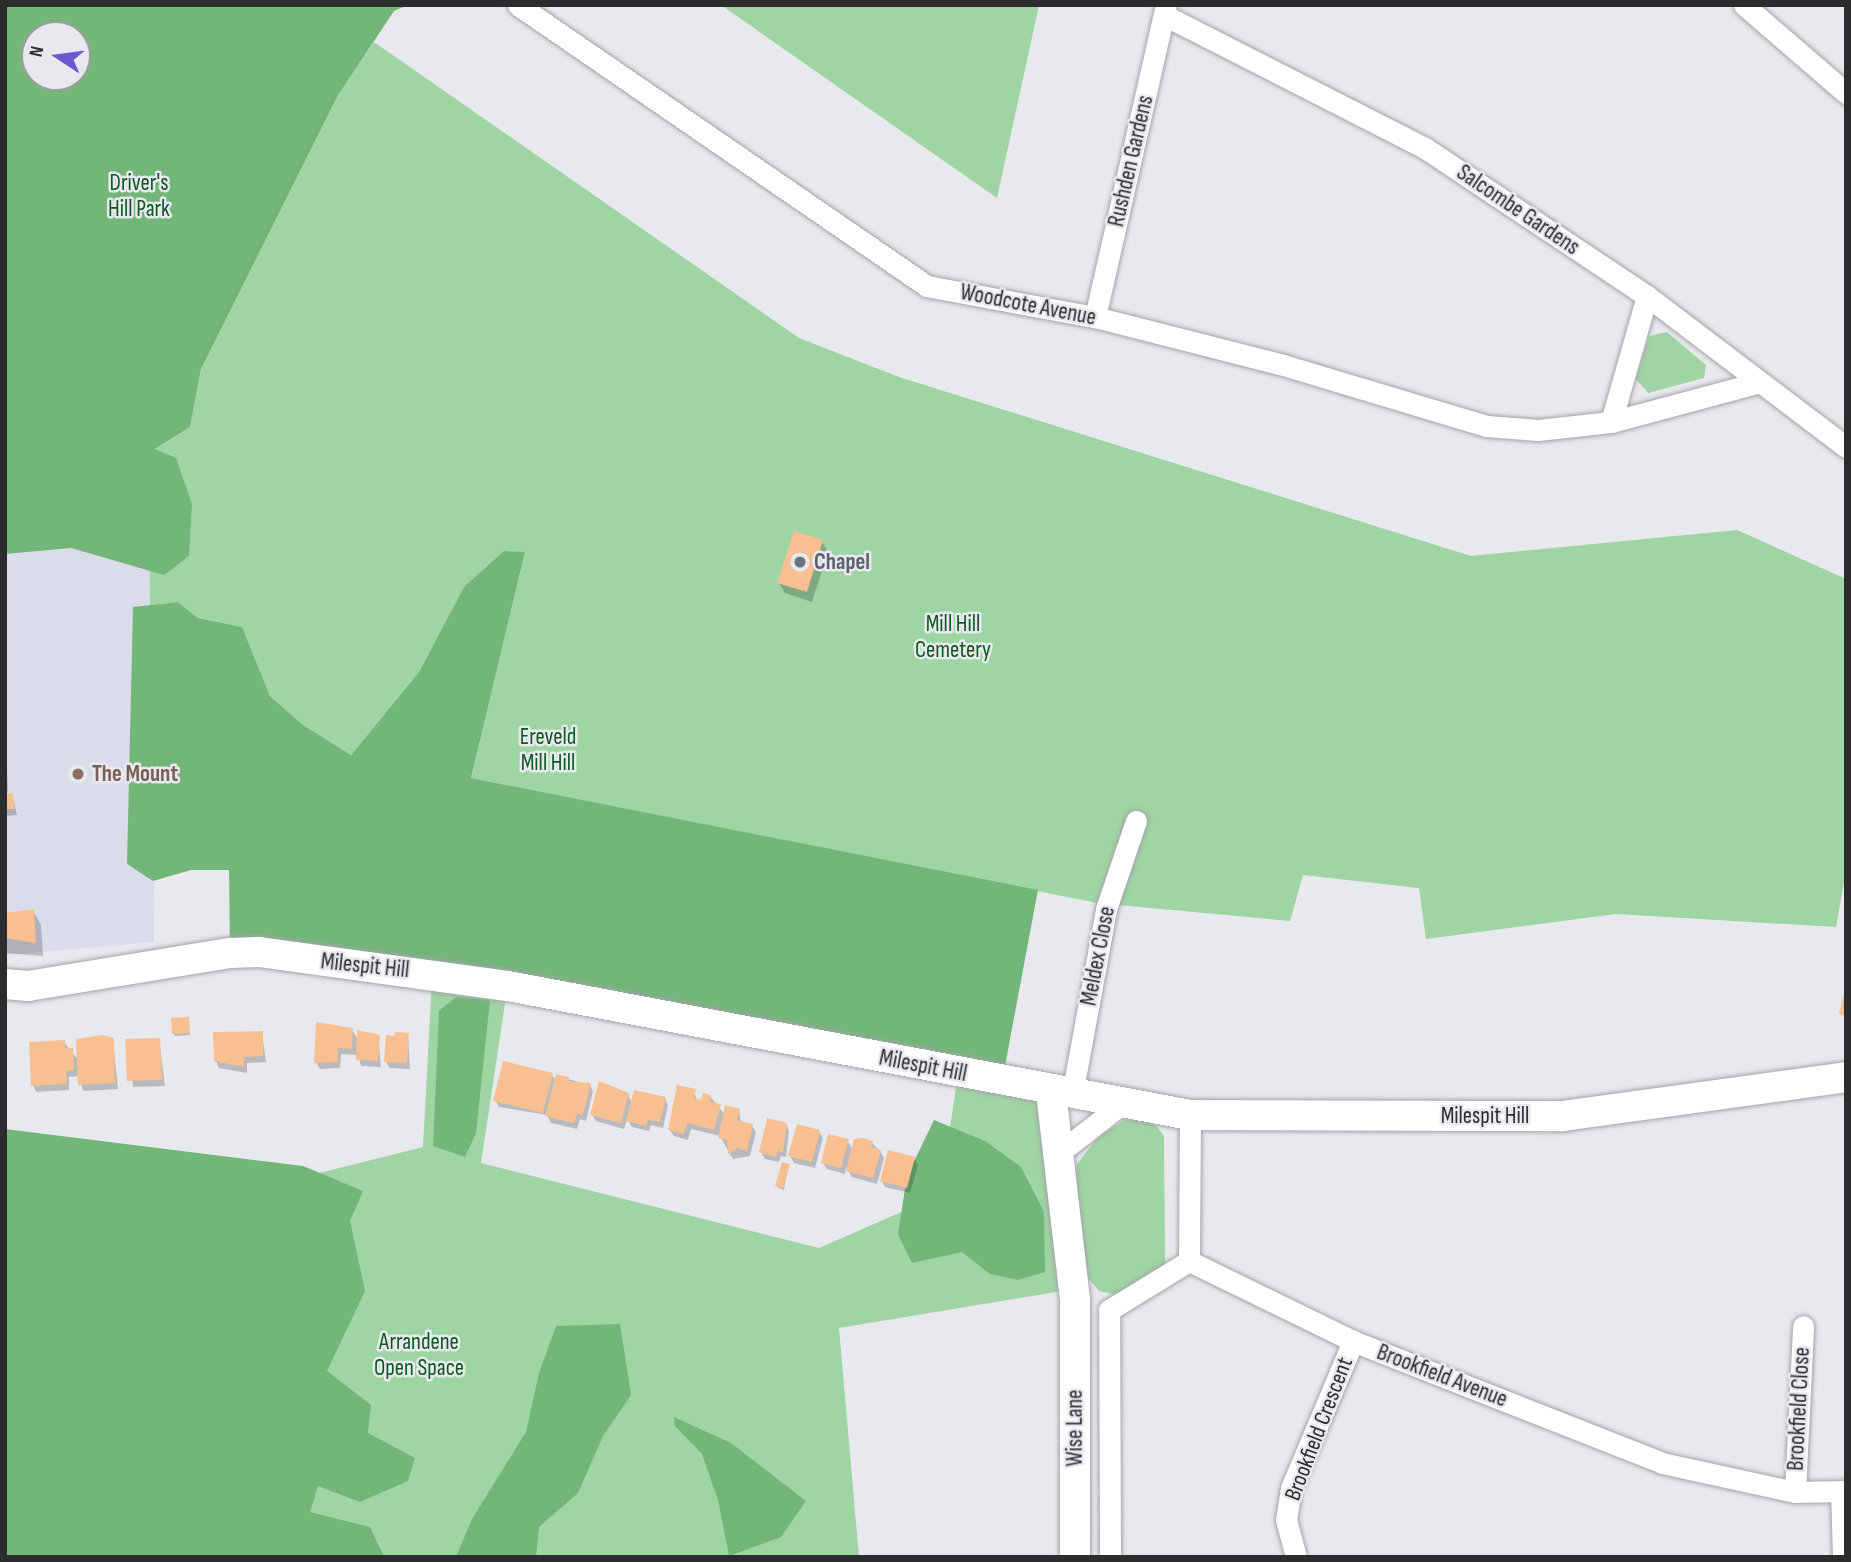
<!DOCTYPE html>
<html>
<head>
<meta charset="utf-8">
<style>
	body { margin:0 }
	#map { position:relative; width:1851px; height:1562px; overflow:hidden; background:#e8e9ee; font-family:"Sofia Sans Condensed",sans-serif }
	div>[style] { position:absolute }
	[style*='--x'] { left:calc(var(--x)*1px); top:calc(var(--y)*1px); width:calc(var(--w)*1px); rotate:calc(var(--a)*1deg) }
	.built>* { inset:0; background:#dadde9 }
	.green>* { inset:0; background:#9fd4a3 }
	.forest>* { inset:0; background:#73b679 }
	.shadow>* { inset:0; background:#0003 }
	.building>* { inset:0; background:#f8bf91 }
	.roads { filter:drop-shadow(0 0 2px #a3a4a8) drop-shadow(0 0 2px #a3a4a8) }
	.street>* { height:21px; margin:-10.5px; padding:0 10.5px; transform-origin:10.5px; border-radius:10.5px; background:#fff }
	.secondary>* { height:30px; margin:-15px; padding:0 15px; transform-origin:15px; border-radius:15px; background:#fff }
	.dots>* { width:19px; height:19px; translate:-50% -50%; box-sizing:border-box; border:4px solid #e8e9ee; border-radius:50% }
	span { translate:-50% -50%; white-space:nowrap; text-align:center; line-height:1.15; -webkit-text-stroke:5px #e8e9ee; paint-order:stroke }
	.street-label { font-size:23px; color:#2c2c2e }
	.park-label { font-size:23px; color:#0b571e }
	.worship-label { font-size:23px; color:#5b616d; font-weight:700 }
	.left { translate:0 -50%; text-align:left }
	.education-label { font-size:23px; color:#785e54; font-weight:700 }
	.frame { position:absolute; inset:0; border:7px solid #2c2c2e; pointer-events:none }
	.north { position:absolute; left:21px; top:21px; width:70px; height:70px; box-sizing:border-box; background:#e8e9ee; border:2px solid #9d9da1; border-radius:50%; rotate:283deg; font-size:19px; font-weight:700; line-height:28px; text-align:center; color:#2c2c2e }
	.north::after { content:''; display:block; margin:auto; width:24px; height:32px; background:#6a59d3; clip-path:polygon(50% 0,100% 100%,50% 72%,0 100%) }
</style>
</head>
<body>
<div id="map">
	<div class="built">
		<i style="clip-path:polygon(151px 508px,154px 942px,5px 955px,5px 532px)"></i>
	</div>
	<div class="green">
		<i style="clip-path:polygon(721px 5px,1039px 5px,997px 198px)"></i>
		<i style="clip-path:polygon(374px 42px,799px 338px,899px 377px,1471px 556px,1737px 530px,1846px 579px,1846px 871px,1836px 927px,1616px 914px,1426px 939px,1419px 888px,1303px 875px,1290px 921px,1097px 903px,471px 778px,525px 552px,464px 587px,419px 672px,351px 755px,303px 725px,270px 696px,242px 627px,198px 618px,178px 602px,150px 605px,148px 454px,190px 427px,201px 369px,337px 97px)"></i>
		<i style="clip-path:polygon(1667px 332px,1706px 365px,1704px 378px,1648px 393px,1636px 379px,1649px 336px)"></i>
		<i style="clip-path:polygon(432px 979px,507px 990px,481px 1163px,819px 1248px,940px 1195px,958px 1074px,1050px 1091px,1074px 1289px,839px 1328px,859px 1557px,5px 1557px,5px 1186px,291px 1180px,423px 1147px)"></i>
		<i style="clip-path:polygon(1150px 1118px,1164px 1136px,1165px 1263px,1143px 1287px,1113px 1294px,1099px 1291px,1088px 1278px,1075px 1181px,1077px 1164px,1099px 1136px,1125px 1120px)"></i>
	</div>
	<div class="forest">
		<i style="clip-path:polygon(evenodd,5px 5px,408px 5px,394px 11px,337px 97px,201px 369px,190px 427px,155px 449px,176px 458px,192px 504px,189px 556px,164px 575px,71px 548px,5px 554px,5px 5px,35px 35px,77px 35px,77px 77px,35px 77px,35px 35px)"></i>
		<i style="clip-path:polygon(504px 551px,525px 552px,471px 778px,1038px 890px,1002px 1082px,230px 953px,229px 870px,191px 870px,153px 881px,127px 864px,133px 607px,178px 602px,198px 618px,242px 627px,270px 696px,303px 725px,351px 755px,419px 672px,464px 587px)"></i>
		<i style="clip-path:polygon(456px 997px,490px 1000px,476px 1133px,465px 1157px,433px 1146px,439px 1011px)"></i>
		<i style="clip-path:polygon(934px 1120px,985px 1141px,1021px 1167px,1044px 1212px,1045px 1272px,1018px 1280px,990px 1274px,962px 1252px,912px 1263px,898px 1234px,907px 1176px)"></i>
		<i style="clip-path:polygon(5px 1129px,303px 1166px,363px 1191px,350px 1221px,365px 1291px,327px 1371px,371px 1405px,368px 1433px,415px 1458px,408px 1481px,360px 1502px,318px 1486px,310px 1512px,370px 1527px,384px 1557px,5px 1557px)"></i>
		<i style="clip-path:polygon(620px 1324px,631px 1395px,603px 1436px,578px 1493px,539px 1527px,536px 1557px,456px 1557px,472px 1519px,526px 1432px,539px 1373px,556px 1326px)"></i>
		<i style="clip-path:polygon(674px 1417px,731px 1443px,806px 1501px,781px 1537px,729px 1556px,718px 1500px,702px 1454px,675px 1426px)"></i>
	</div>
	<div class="shadow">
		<i style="clip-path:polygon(822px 542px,828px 552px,812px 602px,785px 593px,779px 583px)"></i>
		<i style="clip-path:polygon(5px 726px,8px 792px,5px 792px)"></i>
		<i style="clip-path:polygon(12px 795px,17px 815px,5px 816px,5px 796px)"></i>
		<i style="clip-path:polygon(33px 911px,41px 925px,43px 956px,5px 953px,5px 915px)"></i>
		<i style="clip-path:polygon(188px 1019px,190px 1035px,175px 1036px,173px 1033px)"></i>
		<i style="clip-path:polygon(352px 1030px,359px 1041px,378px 1036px,381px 1067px,361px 1066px,358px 1055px,341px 1054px,340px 1068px,320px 1069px,316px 1062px)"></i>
		<i style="clip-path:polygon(262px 1033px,266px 1062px,247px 1063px,247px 1073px,219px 1068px,216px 1061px)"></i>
		<i style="clip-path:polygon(408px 1035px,410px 1069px,390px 1068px,386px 1062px)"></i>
		<i style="clip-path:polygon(159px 1039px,165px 1086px,133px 1087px,127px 1041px)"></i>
		<i style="clip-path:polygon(113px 1040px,118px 1089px,83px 1091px,79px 1076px,69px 1077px,69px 1090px,36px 1092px,33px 1085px,64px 1042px,79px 1061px)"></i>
		<i style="clip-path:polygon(551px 1074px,556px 1081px,557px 1076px,590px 1085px,593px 1091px,586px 1121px,580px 1119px,577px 1129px,551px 1123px,547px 1115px,499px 1107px,495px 1100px)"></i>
		<i style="clip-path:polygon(694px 1091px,697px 1101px,710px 1096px,725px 1115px,739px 1110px,741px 1123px,752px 1126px,756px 1132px,750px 1156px,733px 1159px,720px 1136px,691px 1129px,688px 1140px,674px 1136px,670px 1130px)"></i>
		<i style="clip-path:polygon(628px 1094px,632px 1103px,665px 1099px,668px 1105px,663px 1128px,651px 1125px,649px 1131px,632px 1127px,627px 1119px,624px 1129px,596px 1121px,592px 1115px)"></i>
		<i style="clip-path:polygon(786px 1124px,789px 1131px,786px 1157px,781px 1156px,779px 1162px,765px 1159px,761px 1152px)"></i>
		<i style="clip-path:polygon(819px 1132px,823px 1138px,815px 1168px,794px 1163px,790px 1156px)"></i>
		<i style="clip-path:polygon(847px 1140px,853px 1150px,871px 1142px,880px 1151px,884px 1158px,877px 1184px,852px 1177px,846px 1167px,845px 1174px,827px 1169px,823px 1163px)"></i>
		<i style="clip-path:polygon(914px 1158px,918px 1165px,910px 1193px,885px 1187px,882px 1181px)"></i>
		<i style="clip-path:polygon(788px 1166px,784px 1190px,778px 1188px,777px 1186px)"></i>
	</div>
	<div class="building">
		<i style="clip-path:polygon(794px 531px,823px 540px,807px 592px,777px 583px)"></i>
		<i style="clip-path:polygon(13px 793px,14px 809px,5px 809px,5px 794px)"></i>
		<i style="clip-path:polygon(34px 909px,36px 943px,5px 938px,5px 913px)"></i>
		<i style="clip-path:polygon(1845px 989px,1846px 990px,1846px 1016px,1839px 1014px)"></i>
		<i style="clip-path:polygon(189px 1017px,190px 1033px,172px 1034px,171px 1018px)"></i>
		<i style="clip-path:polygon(316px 1022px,353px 1028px,352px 1049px,338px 1048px,338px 1062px,314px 1063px)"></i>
		<i style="clip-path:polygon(357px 1030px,380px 1035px,378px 1061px,356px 1060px)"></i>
		<i style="clip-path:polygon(263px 1031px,263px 1056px,244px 1057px,244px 1067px,214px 1061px,213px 1032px)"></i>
		<i style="clip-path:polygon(395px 1032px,409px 1033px,407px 1063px,384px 1062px,386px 1035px,394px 1036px)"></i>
		<i style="clip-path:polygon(102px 1035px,114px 1038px,115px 1083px,78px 1085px,76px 1039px)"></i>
		<i style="clip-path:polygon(160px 1038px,162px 1080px,127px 1081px,125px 1039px)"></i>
		<i style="clip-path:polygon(65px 1040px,65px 1048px,73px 1048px,74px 1070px,66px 1071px,67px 1084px,31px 1086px,29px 1042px)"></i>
		<i style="clip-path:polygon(503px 1061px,553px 1073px,543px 1113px,493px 1101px)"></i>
		<i style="clip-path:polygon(556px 1074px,569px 1077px,568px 1081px,591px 1083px,583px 1115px,577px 1114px,574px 1123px,545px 1116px)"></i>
		<i style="clip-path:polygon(599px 1081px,629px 1093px,621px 1123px,590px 1115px)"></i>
		<i style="clip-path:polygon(677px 1085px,696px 1089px,694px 1098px,701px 1100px,703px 1093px,711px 1095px,710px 1102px,721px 1104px,714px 1130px,687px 1123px,684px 1134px,668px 1130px)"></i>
		<i style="clip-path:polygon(634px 1090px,666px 1097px,660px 1122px,648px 1120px,646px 1126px,626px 1121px)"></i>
		<i style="clip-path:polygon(725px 1105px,740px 1109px,737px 1120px,753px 1124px,747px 1151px,738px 1148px,728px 1154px,727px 1140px,718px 1138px)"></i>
		<i style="clip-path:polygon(767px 1118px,787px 1123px,783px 1152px,778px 1151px,776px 1157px,759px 1152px)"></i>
		<i style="clip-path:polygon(797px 1124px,820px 1130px,812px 1162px,788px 1156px)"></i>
		<i style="clip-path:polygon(828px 1134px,849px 1139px,841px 1168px,821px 1163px)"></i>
		<i style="clip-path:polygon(863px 1138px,873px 1141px,871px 1147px,881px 1150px,873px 1178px,846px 1171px,854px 1139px)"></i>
		<i style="clip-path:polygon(888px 1150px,915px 1157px,907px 1188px,880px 1181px)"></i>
		<i style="clip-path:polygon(782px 1162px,790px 1164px,783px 1188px,775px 1186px)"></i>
	</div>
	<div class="roads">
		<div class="street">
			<i style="--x:518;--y:5;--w:496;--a:34.5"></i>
			<i style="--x:927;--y:286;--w:171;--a:10.5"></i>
			<i style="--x:1095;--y:317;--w:191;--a:14.3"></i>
			<i style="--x:1280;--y:364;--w:216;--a:16.7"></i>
			<i style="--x:1487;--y:426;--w:51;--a:4.5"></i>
			<i style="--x:1538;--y:430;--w:73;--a:-6.3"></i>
			<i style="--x:1611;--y:422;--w:154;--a:-15"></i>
			<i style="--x:1744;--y:5;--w:135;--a:40.8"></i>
			<i style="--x:1164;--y:15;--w:293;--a:27"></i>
			<i style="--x:1425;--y:148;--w:267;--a:33.7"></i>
			<i style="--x:1647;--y:296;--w:250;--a:37.2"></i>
			<i style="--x:1095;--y:317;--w:320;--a:-77.2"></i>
			<i style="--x:1611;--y:422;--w:131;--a:-74.1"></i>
			<i style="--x:1072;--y:1095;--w:189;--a:-79.6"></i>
			<i style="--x:1106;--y:909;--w:93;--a:-71.2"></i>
			<i style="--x:1190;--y:1115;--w:146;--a:90.4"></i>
			<i style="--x:1189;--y:1261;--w:182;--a:26"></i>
			<i style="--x:1353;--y:1341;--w:332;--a:21.5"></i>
			<i style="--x:1662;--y:1463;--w:136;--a:12.3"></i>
			<i style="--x:1795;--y:1492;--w:51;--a:-1.1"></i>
			<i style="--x:1060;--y:1152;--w:80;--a:-37.9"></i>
			<i style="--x:1795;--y:1492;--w:166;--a:-87.2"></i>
			<i style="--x:1841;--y:1492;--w:65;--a:88.2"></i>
			<i style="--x:1110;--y:1557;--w:247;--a:-90.2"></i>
			<i style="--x:1109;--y:1310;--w:94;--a:-31.5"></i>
			<i style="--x:1296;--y:1557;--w:38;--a:-105"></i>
			<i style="--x:1286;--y:1520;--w:32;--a:-81"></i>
			<i style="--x:1291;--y:1488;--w:160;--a:-67.1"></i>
		</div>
		<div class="secondary">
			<i style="--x:5;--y:984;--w:23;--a:5"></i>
			<i style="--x:28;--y:986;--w:205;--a:-9.3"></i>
			<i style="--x:230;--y:953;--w:29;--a:-2"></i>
			<i style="--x:259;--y:952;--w:251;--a:7.8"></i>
			<i style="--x:508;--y:986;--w:694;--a:10.71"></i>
			<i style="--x:1190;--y:1115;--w:372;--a:0.2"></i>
			<i style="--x:1562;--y:1116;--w:287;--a:-7.8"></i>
			<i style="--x:1051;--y:1092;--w:208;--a:83.4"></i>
			<i style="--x:1075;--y:1299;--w:258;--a:90"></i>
		</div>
	</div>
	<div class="dots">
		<i style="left:800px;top:562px;background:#6b7280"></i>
		<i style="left:78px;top:774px;background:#8d6e63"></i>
	</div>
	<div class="street-label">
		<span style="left:1131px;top:161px;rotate:-77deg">Rushden Gardens</span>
		<span style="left:1518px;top:210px;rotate:34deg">Salcombe Gardens</span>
		<span style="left:1028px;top:305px;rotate:11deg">Woodcote Avenue</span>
		<span style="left:1098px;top:956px;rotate:-79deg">Meldex Close</span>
		<span style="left:365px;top:966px;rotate:6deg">Milespit Hill</span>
		<span style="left:923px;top:1066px;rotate:11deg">Milespit Hill</span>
		<span style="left:1485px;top:1116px">Milespit Hill</span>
		<span style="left:1442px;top:1376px;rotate:21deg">Brookfield Avenue</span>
		<span style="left:1799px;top:1409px;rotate:-87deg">Brookfield Close</span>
		<span style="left:1075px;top:1428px;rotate:-90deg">Wise Lane</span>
		<span style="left:1319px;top:1429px;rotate:-69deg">Brookfield Crescent</span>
	</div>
	<div class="park-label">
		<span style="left:139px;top:196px">Driver's<br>Hill Park</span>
		<span style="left:953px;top:637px">Mill Hill<br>Cemetery</span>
		<span style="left:548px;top:750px">Ereveld<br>Mill Hill</span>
		<span style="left:419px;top:1355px">Arrandene<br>Open Space</span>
	</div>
	<div class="worship-label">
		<span class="left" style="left:814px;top:562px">Chapel</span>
	</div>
	<div class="education-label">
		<span class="left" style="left:92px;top:774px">The Mount</span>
	</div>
	<div class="frame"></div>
	<div class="north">N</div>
</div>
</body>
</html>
